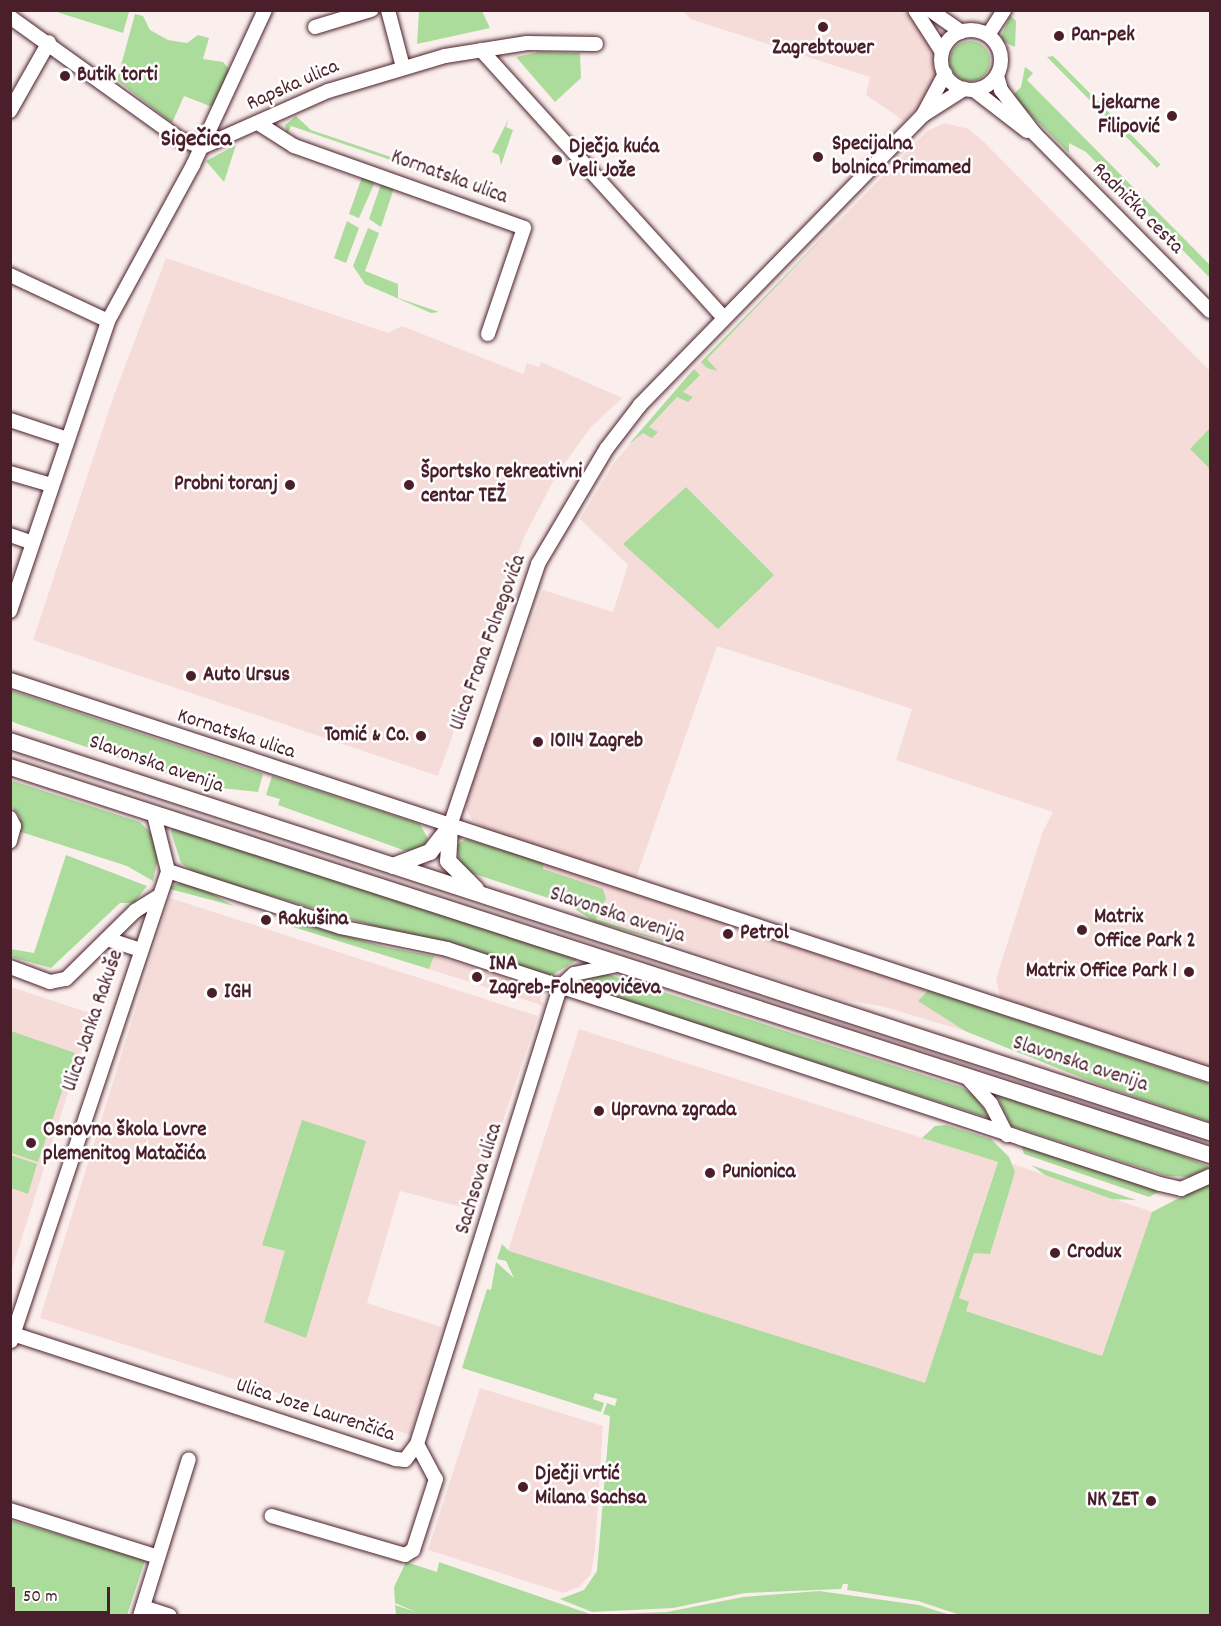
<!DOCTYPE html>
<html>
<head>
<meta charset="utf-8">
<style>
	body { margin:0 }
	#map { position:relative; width:1221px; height:1626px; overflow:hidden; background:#fbefed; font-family:Dekko,sans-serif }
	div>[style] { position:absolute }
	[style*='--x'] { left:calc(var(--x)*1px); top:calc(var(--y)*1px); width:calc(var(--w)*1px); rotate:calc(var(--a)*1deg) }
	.built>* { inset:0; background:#f6dcd8 }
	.green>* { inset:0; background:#abdc9c }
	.round { border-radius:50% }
	.roads { filter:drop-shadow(0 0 2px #4a1f2b) drop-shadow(0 0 2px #4a1f2b) }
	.minor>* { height:14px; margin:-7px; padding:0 7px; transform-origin:7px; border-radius:7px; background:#fff }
	.minor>.ring { margin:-7px; padding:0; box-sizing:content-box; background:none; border:14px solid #fff; border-radius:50% }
	.major>* { height:16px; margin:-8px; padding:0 8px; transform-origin:8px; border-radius:8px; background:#fff }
	.dots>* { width:16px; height:16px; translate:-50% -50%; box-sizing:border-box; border:3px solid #fff; border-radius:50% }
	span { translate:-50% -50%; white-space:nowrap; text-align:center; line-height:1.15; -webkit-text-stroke:5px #fff; paint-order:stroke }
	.poi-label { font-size:21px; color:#4a1f2b; font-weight:700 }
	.left { translate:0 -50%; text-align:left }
	.right { translate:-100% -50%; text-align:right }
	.street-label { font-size:21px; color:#4a1f2b }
	.quarter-label { font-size:24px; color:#4a1f2b; font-weight:700 }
	.frame { position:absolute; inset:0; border:12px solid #4a1f2b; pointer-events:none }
	.scale { position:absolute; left:12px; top:1587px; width:98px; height:27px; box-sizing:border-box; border:3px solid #4a1f2b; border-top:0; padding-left:8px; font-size:18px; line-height:21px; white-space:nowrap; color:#4a1f2b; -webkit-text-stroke:4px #fff; paint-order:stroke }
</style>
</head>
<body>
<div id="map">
	<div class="built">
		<i style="clip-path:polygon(683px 11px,904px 11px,937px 52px,939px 76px,930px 95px,904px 121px,866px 95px,870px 77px,690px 19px)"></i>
		<i style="clip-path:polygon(945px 123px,969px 129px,984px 142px,1210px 371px,1210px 1068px,1000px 997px,996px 979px,1043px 831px,1053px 812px,896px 760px,912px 709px,717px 646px,636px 878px,488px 830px,472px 820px,466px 808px,467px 793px,543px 590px,613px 612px,628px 565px,580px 519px,613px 464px,689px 374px,927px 131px)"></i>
		<i style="clip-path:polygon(166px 258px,388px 333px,402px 326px,523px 374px,527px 363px,539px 367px,541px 362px,622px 398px,591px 427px,557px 474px,524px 537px,438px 776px,33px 640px,114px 395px)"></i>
		<i style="clip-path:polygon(544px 862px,929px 988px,920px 998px,965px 1031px,881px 1006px,837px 999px,596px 918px,606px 899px,543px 869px)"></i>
		<i style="clip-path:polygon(170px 898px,538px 1016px,473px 1210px,400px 1191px,367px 1303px,442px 1327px,411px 1435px,40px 1318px)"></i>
		<i style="clip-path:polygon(434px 956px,543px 990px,540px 1000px,544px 1006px,429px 969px)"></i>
		<i style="clip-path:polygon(11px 987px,93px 1014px,11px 1272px)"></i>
		<i style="clip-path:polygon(579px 1029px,998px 1162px,925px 1384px,508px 1251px)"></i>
		<i style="clip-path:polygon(1013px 1164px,1152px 1212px,1102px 1356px,955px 1307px,999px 1170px)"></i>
		<i style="clip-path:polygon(480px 1388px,603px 1426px,595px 1548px,591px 1574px,579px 1587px,563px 1593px,428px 1550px)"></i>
	</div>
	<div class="green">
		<i style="clip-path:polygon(125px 10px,129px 12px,123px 33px,54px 11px)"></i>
		<i style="clip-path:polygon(419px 11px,482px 11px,490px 28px,417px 44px)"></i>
		<i style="clip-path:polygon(135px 14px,143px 16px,150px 30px,168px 40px,187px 43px,198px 35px,209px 38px,203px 59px,223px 62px,232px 73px,215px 108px,184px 96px,172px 123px,117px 80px)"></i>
		<i style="clip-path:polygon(1010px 15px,1016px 21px,1015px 47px,1000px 40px)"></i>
		<i class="round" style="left:950px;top:41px;width:40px;height:40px"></i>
		<i style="clip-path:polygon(539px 52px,580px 53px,581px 78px,555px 102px,516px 57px)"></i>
		<i style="clip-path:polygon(1053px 56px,1160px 164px,1160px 165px,1157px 168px,1047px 57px)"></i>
		<i style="clip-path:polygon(1025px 67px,1033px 73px,1027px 80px,1210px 265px,1210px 278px,1086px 152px,1069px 143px,1069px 153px,1012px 96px,1021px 87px)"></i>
		<i style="clip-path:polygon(296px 116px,311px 130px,465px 182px,464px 185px,291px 126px,287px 135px,285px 125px)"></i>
		<i style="clip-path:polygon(509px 118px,506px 127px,513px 130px,501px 165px,499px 155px,492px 152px)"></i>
		<i style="clip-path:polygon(236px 145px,224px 182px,206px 161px)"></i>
		<i style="clip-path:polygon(362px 177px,375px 182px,359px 218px,349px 214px)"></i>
		<i style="clip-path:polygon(381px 184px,394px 188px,381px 227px,369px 219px)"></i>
		<i style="clip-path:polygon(844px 215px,707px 359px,718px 371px,707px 368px,701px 362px)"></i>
		<i style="clip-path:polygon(347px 221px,359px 228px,346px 263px,334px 258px)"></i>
		<i style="clip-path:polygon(368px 228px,379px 233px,365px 271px,398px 284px,398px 298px,439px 312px,431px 313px,365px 284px,353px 266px)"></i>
		<i style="clip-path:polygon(694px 369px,700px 375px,683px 392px,693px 397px,688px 402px,677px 397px,649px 427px,658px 432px,652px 438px,643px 433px,629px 444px)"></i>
		<i style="clip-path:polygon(1210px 428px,1210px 469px,1190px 449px)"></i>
		<i style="clip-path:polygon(686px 487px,774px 575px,718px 629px,623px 544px)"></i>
		<i style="clip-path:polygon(10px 690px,263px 774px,258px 792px,203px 786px,18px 724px,11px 721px)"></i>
		<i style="clip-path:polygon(272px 776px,420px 824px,428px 839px,424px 847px,406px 851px,278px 805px,280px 799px,266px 795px)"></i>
		<i style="clip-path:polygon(10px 780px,140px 822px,152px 834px,159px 852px,153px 881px,127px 866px,18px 831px,20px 817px,11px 806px)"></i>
		<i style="clip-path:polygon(173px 827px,577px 955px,577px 960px,549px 977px,199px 875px,181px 863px,171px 832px)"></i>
		<i style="clip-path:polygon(466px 839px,544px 862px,543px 869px,603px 889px,606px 899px,596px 919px,695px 950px,595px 922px,567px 904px,462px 870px,456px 845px)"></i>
		<i style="clip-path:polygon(66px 855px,147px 886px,134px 903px,120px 903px,51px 968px,11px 957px,11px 949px,34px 953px)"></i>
		<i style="clip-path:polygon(180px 883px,207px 891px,234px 906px,166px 888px)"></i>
		<i style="clip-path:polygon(281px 918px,386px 947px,434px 956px,429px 969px,280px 923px)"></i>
		<i style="clip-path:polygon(604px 973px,961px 1087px,976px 1096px,989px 1118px,577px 986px,588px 976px)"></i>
		<i style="clip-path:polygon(928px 990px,1210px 1084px,1210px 1122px,1100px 1085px,965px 1031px,918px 1001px)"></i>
		<i style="clip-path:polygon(11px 1031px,75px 1053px,38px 1162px,11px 1153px)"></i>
		<i style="clip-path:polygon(996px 1093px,1127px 1134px,1210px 1167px,1190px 1177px,1167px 1176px,1011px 1126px)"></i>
		<i style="clip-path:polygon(302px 1120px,366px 1141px,306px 1338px,264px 1322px,285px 1251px,262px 1245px)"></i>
		<i style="clip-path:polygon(946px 1125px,991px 1139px,1009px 1157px,1015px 1172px,990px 1254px,974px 1253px,959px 1298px,969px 1302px,966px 1311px,1102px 1356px,1152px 1212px,1210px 1182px,1210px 1615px,960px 1615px,918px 1601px,847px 1590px,848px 1584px,843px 1584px,841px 1589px,745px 1593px,673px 1608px,592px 1612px,560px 1599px,584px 1590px,597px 1571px,610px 1416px,603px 1414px,607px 1403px,615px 1406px,617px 1399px,595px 1393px,593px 1399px,604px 1403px,601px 1412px,462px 1368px,487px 1289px,491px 1290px,496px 1262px,514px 1278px,506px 1261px,497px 1259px,502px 1244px,509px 1251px,925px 1383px,998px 1162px,922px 1138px,935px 1126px)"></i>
		<i style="clip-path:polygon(1021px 1144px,1160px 1189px,1160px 1191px,1149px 1197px,1024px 1154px)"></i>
		<i style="clip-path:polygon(11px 1155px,37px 1164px,28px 1194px,11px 1188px)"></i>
		<i style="clip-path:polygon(1031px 1165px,1136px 1200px,1112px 1199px,1045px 1175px)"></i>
		<i style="clip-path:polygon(10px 1520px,145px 1560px,127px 1615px,11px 1615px)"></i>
		<i style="clip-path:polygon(406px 1562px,437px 1572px,439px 1562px,593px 1615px,667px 1612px,743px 1597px,819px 1591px,919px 1605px,950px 1615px,396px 1615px,395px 1605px,416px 1612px,395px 1603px,394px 1587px)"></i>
	</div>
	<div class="roads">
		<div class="minor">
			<i style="--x:388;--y:10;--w:59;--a:75.3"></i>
			<i style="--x:915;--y:10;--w:50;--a:57.3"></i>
			<i style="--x:930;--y:10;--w:38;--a:35"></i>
			<i style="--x:10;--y:17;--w:209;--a:35.7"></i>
			<i style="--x:180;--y:139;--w:23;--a:20"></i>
			<i style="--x:202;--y:147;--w:138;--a:-24"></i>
			<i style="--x:328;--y:91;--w:122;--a:-16.7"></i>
			<i style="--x:445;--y:56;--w:83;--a:-9"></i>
			<i style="--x:527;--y:43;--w:69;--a:0.8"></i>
			<i style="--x:315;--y:27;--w:59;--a:-16.9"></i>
			<i class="ring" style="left:941px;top:30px;width:46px;height:46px"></i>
			<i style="--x:988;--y:35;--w:30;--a:-57"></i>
			<i style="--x:481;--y:50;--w:360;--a:47.8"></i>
			<i style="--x:997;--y:76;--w:15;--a:74"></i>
			<i style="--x:1001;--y:90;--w:56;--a:52.3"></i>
			<i style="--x:1035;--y:134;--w:249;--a:45.3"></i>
			<i style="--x:974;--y:90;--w:67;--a:37.7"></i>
			<i style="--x:10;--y:111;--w:79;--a:-60.5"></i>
			<i style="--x:923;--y:115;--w:49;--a:-32.4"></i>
			<i style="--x:258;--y:123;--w:43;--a:32.6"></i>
			<i style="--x:294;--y:146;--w:244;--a:19.6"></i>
			<i style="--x:524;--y:228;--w:112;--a:108.8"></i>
			<i style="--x:10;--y:275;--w:108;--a:25.1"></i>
			<i style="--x:10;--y:420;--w:60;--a:18.4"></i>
			<i style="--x:10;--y:473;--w:43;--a:16.3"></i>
			<i style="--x:10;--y:535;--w:24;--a:19"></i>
			<i style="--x:10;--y:611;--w:306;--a:-71.3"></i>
			<i style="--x:108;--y:321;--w:178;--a:-61.4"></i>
			<i style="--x:193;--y:165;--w:171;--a:-65.1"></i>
			<i style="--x:10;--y:680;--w:1263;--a:18.22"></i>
			<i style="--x:10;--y:818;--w:9;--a:63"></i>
			<i style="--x:14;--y:826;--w:16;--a:105"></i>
			<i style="--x:450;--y:826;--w:276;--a:-71.4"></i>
			<i style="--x:538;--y:564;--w:135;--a:-59.3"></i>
			<i style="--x:607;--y:448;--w:54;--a:-52.5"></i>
			<i style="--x:640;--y:405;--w:405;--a:-45.7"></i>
			<i style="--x:923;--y:115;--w:47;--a:-61.8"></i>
			<i style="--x:168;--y:871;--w:181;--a:18"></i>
			<i style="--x:340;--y:927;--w:109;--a:11.6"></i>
			<i style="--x:447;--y:949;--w:751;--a:18.24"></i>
			<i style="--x:1160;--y:1184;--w:22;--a:13"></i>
			<i style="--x:1181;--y:1189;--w:32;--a:-24"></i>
			<i style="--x:107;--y:939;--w:35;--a:18"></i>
			<i style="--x:10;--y:967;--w:43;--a:20.6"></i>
			<i style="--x:50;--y:982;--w:16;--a:-11"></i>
			<i style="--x:66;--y:979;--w:97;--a:-44.6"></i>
			<i style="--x:135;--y:911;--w:26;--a:-32"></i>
			<i style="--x:965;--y:1075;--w:39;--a:48"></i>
			<i style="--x:991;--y:1104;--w:35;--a:63"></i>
			<i style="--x:10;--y:1333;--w:406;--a:18.1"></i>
			<i style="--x:396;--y:1459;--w:9;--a:6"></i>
			<i style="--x:405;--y:1460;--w:20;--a:-53"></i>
			<i style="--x:417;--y:1444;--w:40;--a:62"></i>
			<i style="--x:436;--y:1479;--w:75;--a:107.9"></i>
			<i style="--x:413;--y:1550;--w:9;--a:148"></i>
			<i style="--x:405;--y:1555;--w:139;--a:-163.7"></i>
			<i style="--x:11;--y:1341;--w:496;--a:-71.5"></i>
			<i style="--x:168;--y:871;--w:58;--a:-104"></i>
			<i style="--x:417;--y:1444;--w:479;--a:-72.6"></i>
			<i style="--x:560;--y:987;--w:19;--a:-43"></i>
			<i style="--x:574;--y:974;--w:44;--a:-11.8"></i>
			<i style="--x:10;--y:1510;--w:155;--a:17.6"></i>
			<i style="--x:143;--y:1607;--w:28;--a:18"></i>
			<i style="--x:140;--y:1616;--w:164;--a:-72.7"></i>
		</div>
		<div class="major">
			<i style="--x:10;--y:741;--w:1262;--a:18.05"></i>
			<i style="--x:10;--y:767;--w:1261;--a:17.92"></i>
			<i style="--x:450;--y:826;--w:35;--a:93"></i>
			<i style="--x:448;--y:861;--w:40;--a:45"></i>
			<i style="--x:393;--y:866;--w:40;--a:-21"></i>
			<i style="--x:430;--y:852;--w:29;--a:-52"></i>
		</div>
	</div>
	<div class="dots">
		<i style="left:823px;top:27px;background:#4a1f2b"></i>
		<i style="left:1059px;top:36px;background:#4a1f2b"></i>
		<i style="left:65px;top:76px;background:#4a1f2b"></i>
		<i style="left:1172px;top:116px;background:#4a1f2b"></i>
		<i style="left:818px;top:157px;background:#4a1f2b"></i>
		<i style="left:557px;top:160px;background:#4a1f2b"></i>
		<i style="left:290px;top:485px;background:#4a1f2b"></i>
		<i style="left:409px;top:485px;background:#4a1f2b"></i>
		<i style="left:191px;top:676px;background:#4a1f2b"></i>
		<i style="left:421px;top:736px;background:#4a1f2b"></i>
		<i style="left:538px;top:742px;background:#4a1f2b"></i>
		<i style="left:266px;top:920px;background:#4a1f2b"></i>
		<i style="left:1082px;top:930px;background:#4a1f2b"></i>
		<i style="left:728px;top:934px;background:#4a1f2b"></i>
		<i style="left:1189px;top:972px;background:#4a1f2b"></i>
		<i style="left:477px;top:977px;background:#4a1f2b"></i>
		<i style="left:212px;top:993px;background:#4a1f2b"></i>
		<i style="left:599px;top:1111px;background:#4a1f2b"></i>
		<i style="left:31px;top:1143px;background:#4a1f2b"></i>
		<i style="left:710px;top:1173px;background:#4a1f2b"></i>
		<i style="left:1055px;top:1253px;background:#4a1f2b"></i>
		<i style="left:523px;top:1487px;background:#4a1f2b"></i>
		<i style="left:1151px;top:1501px;background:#4a1f2b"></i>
	</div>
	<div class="poi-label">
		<span class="left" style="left:1071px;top:36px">Pan-pek</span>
		<span style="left:823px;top:49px">Zagrebtower</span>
		<span class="left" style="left:77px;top:76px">Butik torti</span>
		<span class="right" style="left:1160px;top:116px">Ljekarne<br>Filipović</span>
		<span class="left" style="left:832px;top:157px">Specijalna<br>bolnica Primamed</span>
		<span class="left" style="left:569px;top:160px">Dječja kuća<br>Veli Jože</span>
		<span class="left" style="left:421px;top:485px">Športsko rekreativni<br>centar TEŽ</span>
		<span class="right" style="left:278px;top:485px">Probni toranj</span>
		<span class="left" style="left:203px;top:676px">Auto Ursus</span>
		<span class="right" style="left:409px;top:736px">Tomić &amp; Co.</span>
		<span class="left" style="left:550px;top:742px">10114 Zagreb</span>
		<span class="left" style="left:1094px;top:930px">Matrix<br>Office Park 2</span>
		<span class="left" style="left:278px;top:920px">Rakušina</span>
		<span class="left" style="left:740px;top:934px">Petrol</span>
		<span class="left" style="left:489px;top:977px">INA<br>Zagreb-Folnegovićeva</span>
		<span class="right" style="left:1177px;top:972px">Matrix Office Park 1</span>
		<span class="left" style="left:224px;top:993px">IGH</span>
		<span class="left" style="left:611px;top:1111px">Upravna zgrada</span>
		<span class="left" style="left:43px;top:1143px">Osnovna škola Lovre<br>plemenitog Matačića</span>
		<span class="left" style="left:722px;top:1173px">Punionica</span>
		<span class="left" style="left:1067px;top:1253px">Crodux</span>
		<span class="left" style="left:535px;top:1487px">Dječji vrtić<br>Milana Sachsa</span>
		<span class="right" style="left:1139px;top:1501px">NK ZET</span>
	</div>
	<div class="street-label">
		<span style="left:293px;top:86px;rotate:-24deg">Rapska ulica</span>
		<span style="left:449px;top:178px;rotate:20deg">Kornatska ulica</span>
		<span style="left:1137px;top:209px;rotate:45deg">Radnička cesta</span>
		<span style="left:489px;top:643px;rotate:-70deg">Ulica Frana Folnegovića</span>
		<span style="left:236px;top:735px;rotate:18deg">Kornatska ulica</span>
		<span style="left:156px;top:765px;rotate:19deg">Slavonska avenija</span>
		<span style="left:617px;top:916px;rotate:18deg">Slavonska avenija</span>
		<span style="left:94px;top:1021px;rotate:-71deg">Ulica Janka Rakuše</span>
		<span style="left:1080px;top:1065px;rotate:18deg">Slavonska avenija</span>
		<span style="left:480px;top:1179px;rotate:-73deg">Sachsova ulica</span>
		<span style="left:315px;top:1411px;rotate:18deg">Ulica Joze Laurenčića</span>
	</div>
	<div class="quarter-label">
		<span style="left:196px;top:141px">Sigečica</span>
	</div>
	<div class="frame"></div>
	<div class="scale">50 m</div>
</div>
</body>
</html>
